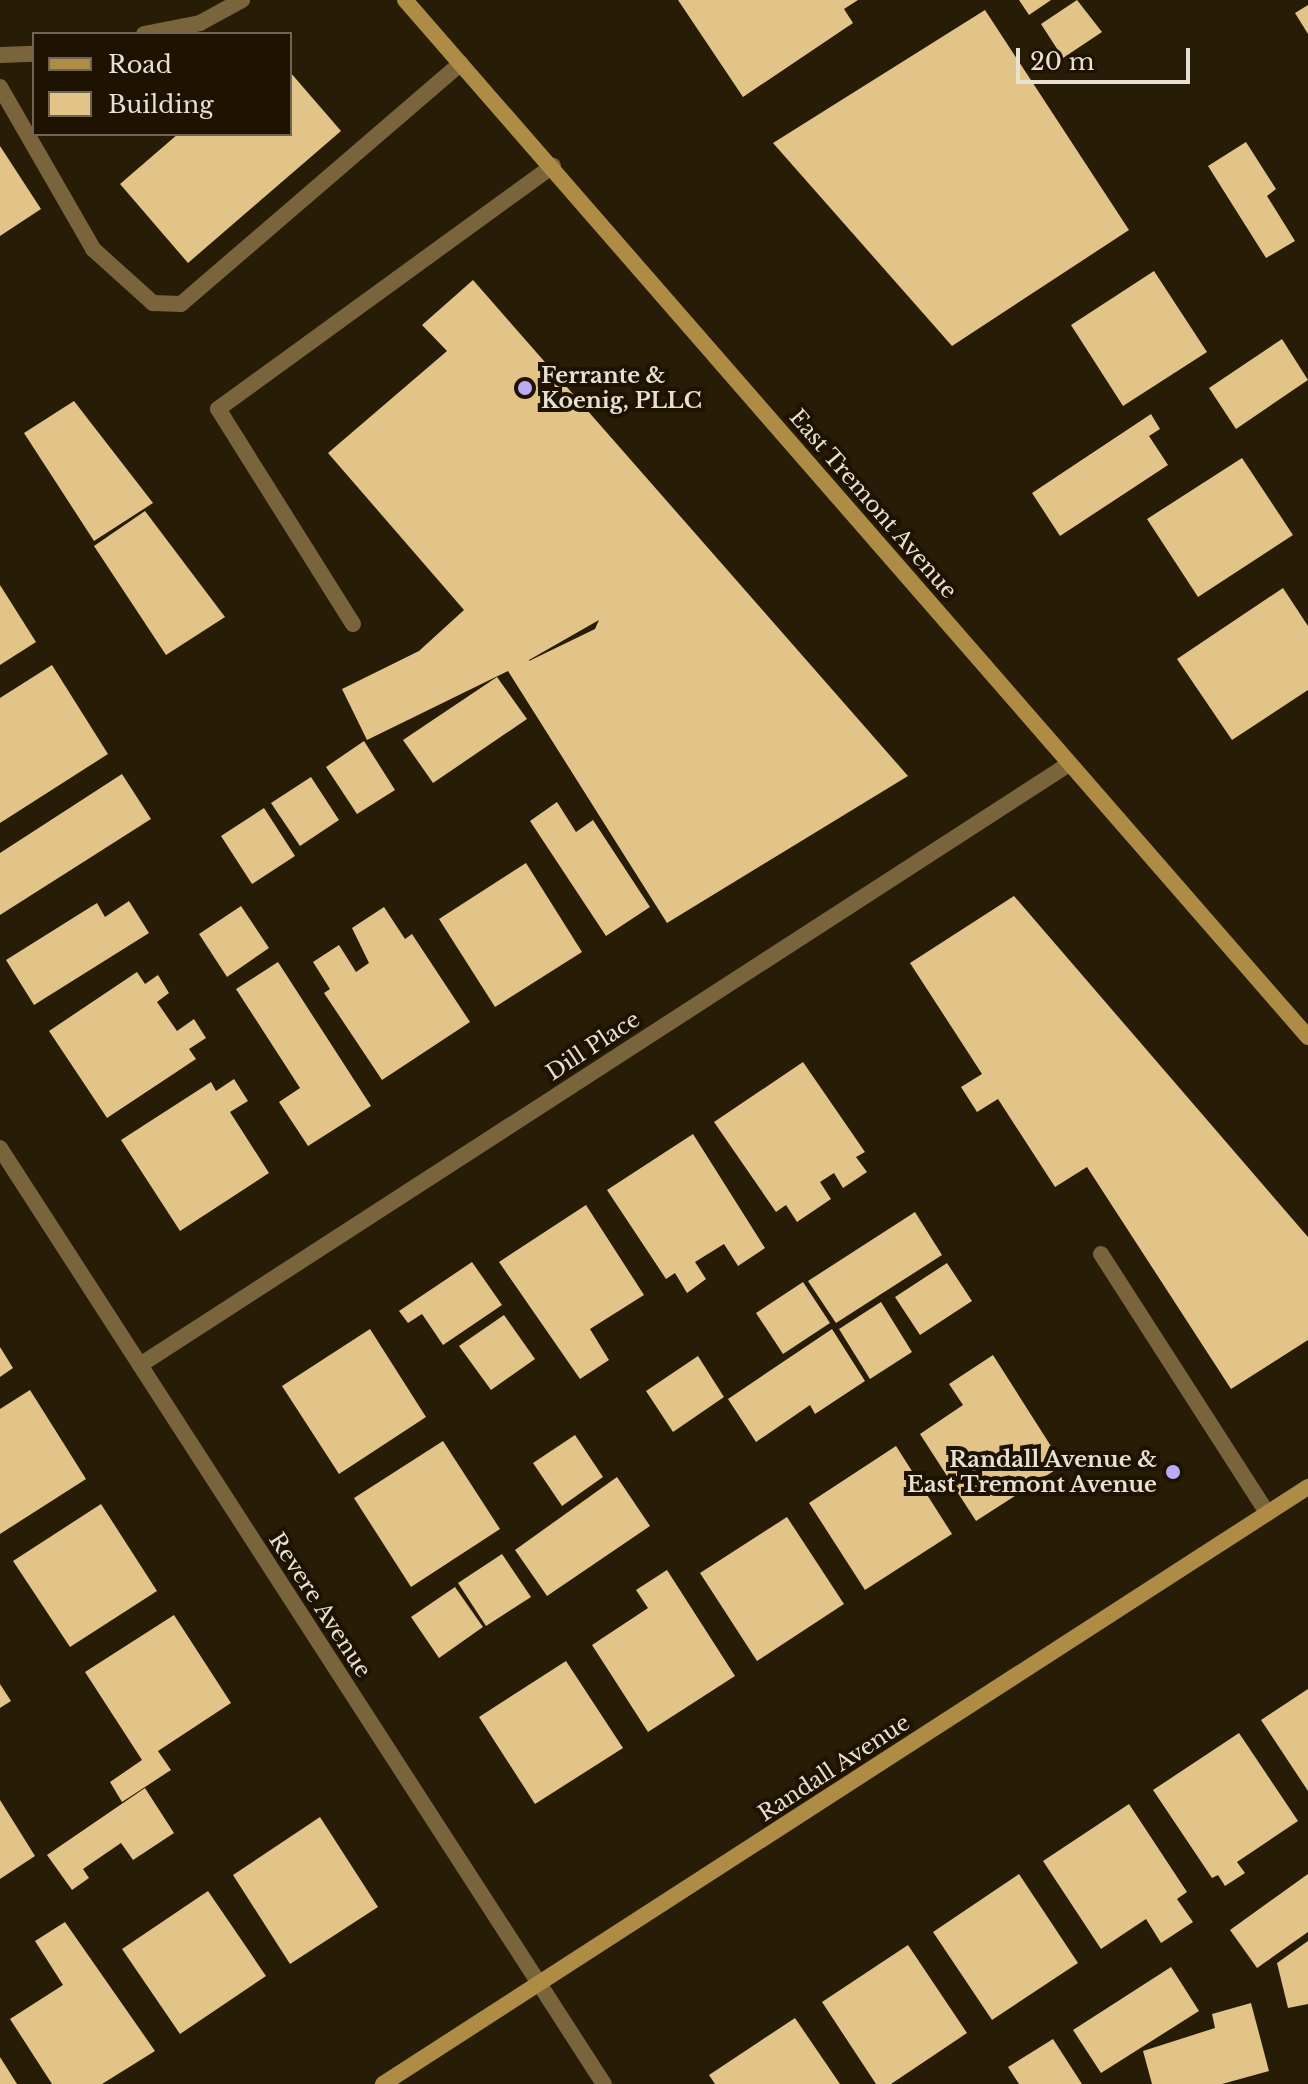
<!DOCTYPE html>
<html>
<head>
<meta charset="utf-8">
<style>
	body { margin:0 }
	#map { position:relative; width:1308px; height:2084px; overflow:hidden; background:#271c05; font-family:"Libre Baskerville",serif }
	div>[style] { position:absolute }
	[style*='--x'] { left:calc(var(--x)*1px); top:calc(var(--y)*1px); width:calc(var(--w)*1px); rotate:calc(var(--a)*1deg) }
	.building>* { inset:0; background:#e2c489 }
	.lane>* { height:16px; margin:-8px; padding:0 8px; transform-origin:8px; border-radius:8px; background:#79643b }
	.street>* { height:16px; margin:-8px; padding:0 8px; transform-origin:8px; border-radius:8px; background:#79643b }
	.secondary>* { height:16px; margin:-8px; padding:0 8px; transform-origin:8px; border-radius:8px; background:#ae8c46 }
	.dots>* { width:22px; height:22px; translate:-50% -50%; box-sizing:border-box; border:4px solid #1d1300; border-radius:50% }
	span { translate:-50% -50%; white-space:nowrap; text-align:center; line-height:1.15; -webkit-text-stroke:8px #1d1300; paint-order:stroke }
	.poi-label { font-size:22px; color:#e7e0d3; font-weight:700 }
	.left { translate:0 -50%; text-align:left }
	.right { translate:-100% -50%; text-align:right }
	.street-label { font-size:22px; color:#e7e0d3 }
	.legend { position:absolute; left:32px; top:32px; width:260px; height:104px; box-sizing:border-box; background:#1d1300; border:2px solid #6e6554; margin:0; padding:10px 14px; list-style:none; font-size:24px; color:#e7e0d3 }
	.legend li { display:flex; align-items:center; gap:16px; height:40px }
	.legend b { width:40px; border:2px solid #6e6554 }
	.scale { position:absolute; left:1016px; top:48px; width:174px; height:36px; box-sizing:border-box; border:4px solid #e7e0d3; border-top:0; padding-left:10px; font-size:24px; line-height:28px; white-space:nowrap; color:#e7e0d3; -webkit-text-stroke:6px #1d1300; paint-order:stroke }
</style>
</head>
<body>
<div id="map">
	<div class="building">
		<i style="clip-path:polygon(678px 0,858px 0,844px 9px,853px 23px,743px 97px)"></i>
		<i style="clip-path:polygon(1019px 0,1051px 0,1029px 15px)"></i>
		<i style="clip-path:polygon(1077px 0,1102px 32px,1063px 58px,1041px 24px)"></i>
		<i style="clip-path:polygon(1308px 5px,1308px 34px,1295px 13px)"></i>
		<i style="clip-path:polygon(985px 10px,1129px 230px,952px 346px,773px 143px)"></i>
		<i style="clip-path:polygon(290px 72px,341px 131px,188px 263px,120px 184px,178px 134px,290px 134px)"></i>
		<i style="clip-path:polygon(1246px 142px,1276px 189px,1267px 196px,1295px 241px,1266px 258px,1208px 166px)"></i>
		<i style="clip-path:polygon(0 146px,41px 209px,0 236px)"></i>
		<i style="clip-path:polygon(1154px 271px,1207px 352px,1123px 406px,1071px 325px)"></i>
		<i style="clip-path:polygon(evenodd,473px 280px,908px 776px,667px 923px,508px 671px,367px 740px,342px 689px,419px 651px,464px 610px,328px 453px,447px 351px,422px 325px,473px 280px,599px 620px,595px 629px,529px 661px,529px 660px,599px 620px)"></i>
		<i style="clip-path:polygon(1282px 339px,1308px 380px,1236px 429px,1209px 388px)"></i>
		<i style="clip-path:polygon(74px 401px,153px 503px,94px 541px,24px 433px)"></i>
		<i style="clip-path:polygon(1151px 414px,1160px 429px,1149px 436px,1168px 465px,1060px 536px,1032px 493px)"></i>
		<i style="clip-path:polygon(1242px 458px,1293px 535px,1198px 597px,1147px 519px)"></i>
		<i style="clip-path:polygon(145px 511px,225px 617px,166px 655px,94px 546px)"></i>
		<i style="clip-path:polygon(0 585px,36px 642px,0 665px)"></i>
		<i style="clip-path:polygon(1283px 588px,1308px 626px,1308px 690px,1232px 740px,1177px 659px)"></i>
		<i style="clip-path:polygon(52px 665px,108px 754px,0 823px,0 698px)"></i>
		<i style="clip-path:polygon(497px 677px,527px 719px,433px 783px,403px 740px)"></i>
		<i style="clip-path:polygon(364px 741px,395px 790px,357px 814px,326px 767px)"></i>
		<i style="clip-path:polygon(122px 774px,151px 819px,0 915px,0 853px)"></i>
		<i style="clip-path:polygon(311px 777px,339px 820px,300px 846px,271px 803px)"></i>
		<i style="clip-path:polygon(557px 802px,576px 832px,593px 820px,650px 907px,606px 936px,530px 821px)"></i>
		<i style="clip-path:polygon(264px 808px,295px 856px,252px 884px,221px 836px)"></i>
		<i style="clip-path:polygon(526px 863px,582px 952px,495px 1007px,439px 919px)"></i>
		<i style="clip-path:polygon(1014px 896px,1308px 1237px,1308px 1340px,1231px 1389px,1087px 1167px,1055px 1187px,998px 1099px,977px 1112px,961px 1087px,982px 1074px,910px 963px)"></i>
		<i style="clip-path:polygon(129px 901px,149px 933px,34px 1005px,6px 960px,97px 903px,105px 917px)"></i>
		<i style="clip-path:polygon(241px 906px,269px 948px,227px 977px,199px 934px)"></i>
		<i style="clip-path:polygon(384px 907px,405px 939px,412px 934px,470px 1022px,382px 1080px,324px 993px,330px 989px,313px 962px,339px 945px,356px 972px,369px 963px,352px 928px)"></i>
		<i style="clip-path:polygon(278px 962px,371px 1106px,308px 1146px,279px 1102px,300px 1088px,236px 989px)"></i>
		<i style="clip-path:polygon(137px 972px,145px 984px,158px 975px,169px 993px,157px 1002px,177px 1031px,194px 1019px,206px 1038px,189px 1049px,196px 1059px,107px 1118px,49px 1031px)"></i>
		<i style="clip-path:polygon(803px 1062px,865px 1152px,856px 1157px,867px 1172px,843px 1188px,834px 1173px,820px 1182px,831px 1199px,797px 1222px,786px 1205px,776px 1212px,714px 1122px)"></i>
		<i style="clip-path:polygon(234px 1079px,248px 1101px,230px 1112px,269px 1173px,180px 1231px,121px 1140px,211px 1082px,216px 1091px)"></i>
		<i style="clip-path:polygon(693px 1134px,765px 1248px,738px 1266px,724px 1244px,695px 1262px,706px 1279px,687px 1293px,675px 1273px,666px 1279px,607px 1190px)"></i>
		<i style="clip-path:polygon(586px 1205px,644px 1295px,590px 1329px,609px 1360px,580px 1379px,499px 1262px)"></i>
		<i style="clip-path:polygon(915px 1212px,942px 1255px,836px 1323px,808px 1281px)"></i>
		<i style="clip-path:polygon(472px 1262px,502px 1305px,443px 1345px,422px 1314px,408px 1323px,399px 1311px)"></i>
		<i style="clip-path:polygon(947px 1263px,972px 1301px,920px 1335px,895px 1297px)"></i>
		<i style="clip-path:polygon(803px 1282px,830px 1323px,783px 1354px,756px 1313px)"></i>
		<i style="clip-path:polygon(881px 1302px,912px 1352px,870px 1379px,839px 1329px)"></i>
		<i style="clip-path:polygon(504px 1315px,535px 1359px,491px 1390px,459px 1346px)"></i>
		<i style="clip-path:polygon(370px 1329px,426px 1417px,339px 1474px,282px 1386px)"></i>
		<i style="clip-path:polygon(832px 1329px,865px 1381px,815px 1414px,810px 1405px,756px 1442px,728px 1399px)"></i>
		<i style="clip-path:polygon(0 1347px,13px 1368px,0 1377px)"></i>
		<i style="clip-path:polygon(993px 1355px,1063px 1465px,976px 1521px,920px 1434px,963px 1405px,949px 1384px)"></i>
		<i style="clip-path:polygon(698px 1356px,724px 1397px,673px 1432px,646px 1391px)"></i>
		<i style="clip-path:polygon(30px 1390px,86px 1479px,0 1534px,0 1409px)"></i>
		<i style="clip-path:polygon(575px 1435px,603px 1477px,562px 1506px,533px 1463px)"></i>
		<i style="clip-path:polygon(443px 1441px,500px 1529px,411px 1587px,354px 1498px)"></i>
		<i style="clip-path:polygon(896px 1446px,952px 1534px,865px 1590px,809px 1503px)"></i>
		<i style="clip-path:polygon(617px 1477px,650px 1526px,547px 1596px,515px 1550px)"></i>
		<i style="clip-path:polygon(101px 1504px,157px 1591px,70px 1647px,13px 1561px)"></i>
		<i style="clip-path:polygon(787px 1517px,844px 1604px,757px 1661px,700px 1573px)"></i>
		<i style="clip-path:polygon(502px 1554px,531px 1597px,486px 1626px,458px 1583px)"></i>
		<i style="clip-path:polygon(667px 1570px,735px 1676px,648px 1732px,592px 1645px,648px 1608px,636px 1590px)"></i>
		<i style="clip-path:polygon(455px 1587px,483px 1627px,439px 1658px,411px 1617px)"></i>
		<i style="clip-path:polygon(174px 1615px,231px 1703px,158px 1751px,171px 1770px,122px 1802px,110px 1782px,142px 1760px,85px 1672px)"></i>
		<i style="clip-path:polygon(566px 1661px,623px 1748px,535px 1804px,479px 1717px)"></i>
		<i style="clip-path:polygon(0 1684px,11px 1701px,0 1708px)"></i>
		<i style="clip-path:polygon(1308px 1689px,1308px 1791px,1261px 1720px)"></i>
		<i style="clip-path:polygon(1239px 1733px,1298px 1821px,1237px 1862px,1245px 1873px,1225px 1886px,1218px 1875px,1212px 1878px,1153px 1790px)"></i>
		<i style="clip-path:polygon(145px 1788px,174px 1833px,133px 1860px,121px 1843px,83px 1869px,89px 1878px,72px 1890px,47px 1855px)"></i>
		<i style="clip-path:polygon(0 1800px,35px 1856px,0 1879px)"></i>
		<i style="clip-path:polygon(1129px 1804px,1187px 1892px,1177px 1899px,1193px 1922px,1161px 1943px,1146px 1919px,1101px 1949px,1043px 1861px)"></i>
		<i style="clip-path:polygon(320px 1817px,378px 1907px,290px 1964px,233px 1875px)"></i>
		<i style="clip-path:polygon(1019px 1874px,1078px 1963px,992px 2020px,933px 1932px)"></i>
		<i style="clip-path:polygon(1308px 1874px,1308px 1932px,1257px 1968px,1230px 1930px)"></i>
		<i style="clip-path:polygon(208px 1891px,266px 1976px,180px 2034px,122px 1949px)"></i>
		<i style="clip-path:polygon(65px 1922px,155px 2051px,102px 2084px,52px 2084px,10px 2019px,63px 1985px,35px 1941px)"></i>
		<i style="clip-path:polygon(1308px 1941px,1308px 2004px,1288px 2008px,1277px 1963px)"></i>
		<i style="clip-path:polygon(908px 1945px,967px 2033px,891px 2084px,876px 2084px,822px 2002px)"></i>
		<i style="clip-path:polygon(1171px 1967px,1199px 2011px,1101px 2073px,1073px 2030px)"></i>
		<i style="clip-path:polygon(1251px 2003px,1269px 2071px,1222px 2084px,1152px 2084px,1143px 2051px,1215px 2028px,1212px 2014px)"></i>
		<i style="clip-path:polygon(795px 2018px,840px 2084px,715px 2084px,709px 2075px)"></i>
		<i style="clip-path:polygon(1053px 2039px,1082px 2084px,1019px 2084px,1008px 2067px)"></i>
		<i style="clip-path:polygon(0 2057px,17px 2084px,0 2084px)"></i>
	</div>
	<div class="lane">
		<i style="--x:144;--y:34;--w:57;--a:-11.1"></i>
		<i style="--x:200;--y:23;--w:48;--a:-28.7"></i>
		<i style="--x:0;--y:55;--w:34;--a:-2"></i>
		<i style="--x:0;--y:87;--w:187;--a:60.1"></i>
		<i style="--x:93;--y:249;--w:81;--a:42"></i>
		<i style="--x:153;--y:303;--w:28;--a:2"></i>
		<i style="--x:181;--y:304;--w:369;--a:-40.7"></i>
		<i style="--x:353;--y:624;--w:254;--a:-122.1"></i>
		<i style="--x:218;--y:409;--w:414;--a:-36"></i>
		<i style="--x:1101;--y:1254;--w:308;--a:57.3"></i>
	</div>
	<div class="street">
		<i style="--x:0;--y:1148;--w:1114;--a:57.17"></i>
		<i style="--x:140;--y:1365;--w:1106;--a:-32.9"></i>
	</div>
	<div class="secondary">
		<i style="--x:405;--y:0;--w:1375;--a:48.95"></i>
		<i style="--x:383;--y:2084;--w:1101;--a:-32.84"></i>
	</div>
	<div class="dots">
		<i style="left:525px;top:388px;background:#bbaaf6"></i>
		<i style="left:1173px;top:1472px;background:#bbaaf6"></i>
	</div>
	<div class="poi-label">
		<span class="left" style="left:541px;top:388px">Ferrante &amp;<br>Koenig, PLLC</span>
		<span class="right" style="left:1157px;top:1472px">Randall Avenue &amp;<br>East Tremont Avenue</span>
	</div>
	<div class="street-label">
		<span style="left:873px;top:504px;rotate:49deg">East Tremont Avenue</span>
		<span style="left:593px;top:1046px;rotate:-33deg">Dill Place</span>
		<span style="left:320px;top:1605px;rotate:57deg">Revere Avenue</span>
		<span style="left:834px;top:1768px;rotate:-33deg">Randall Avenue</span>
	</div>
	<ul class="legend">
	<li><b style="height:10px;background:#ae8c46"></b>Road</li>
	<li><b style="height:22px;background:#e2c489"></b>Building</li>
	</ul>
	<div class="scale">20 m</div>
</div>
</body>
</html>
